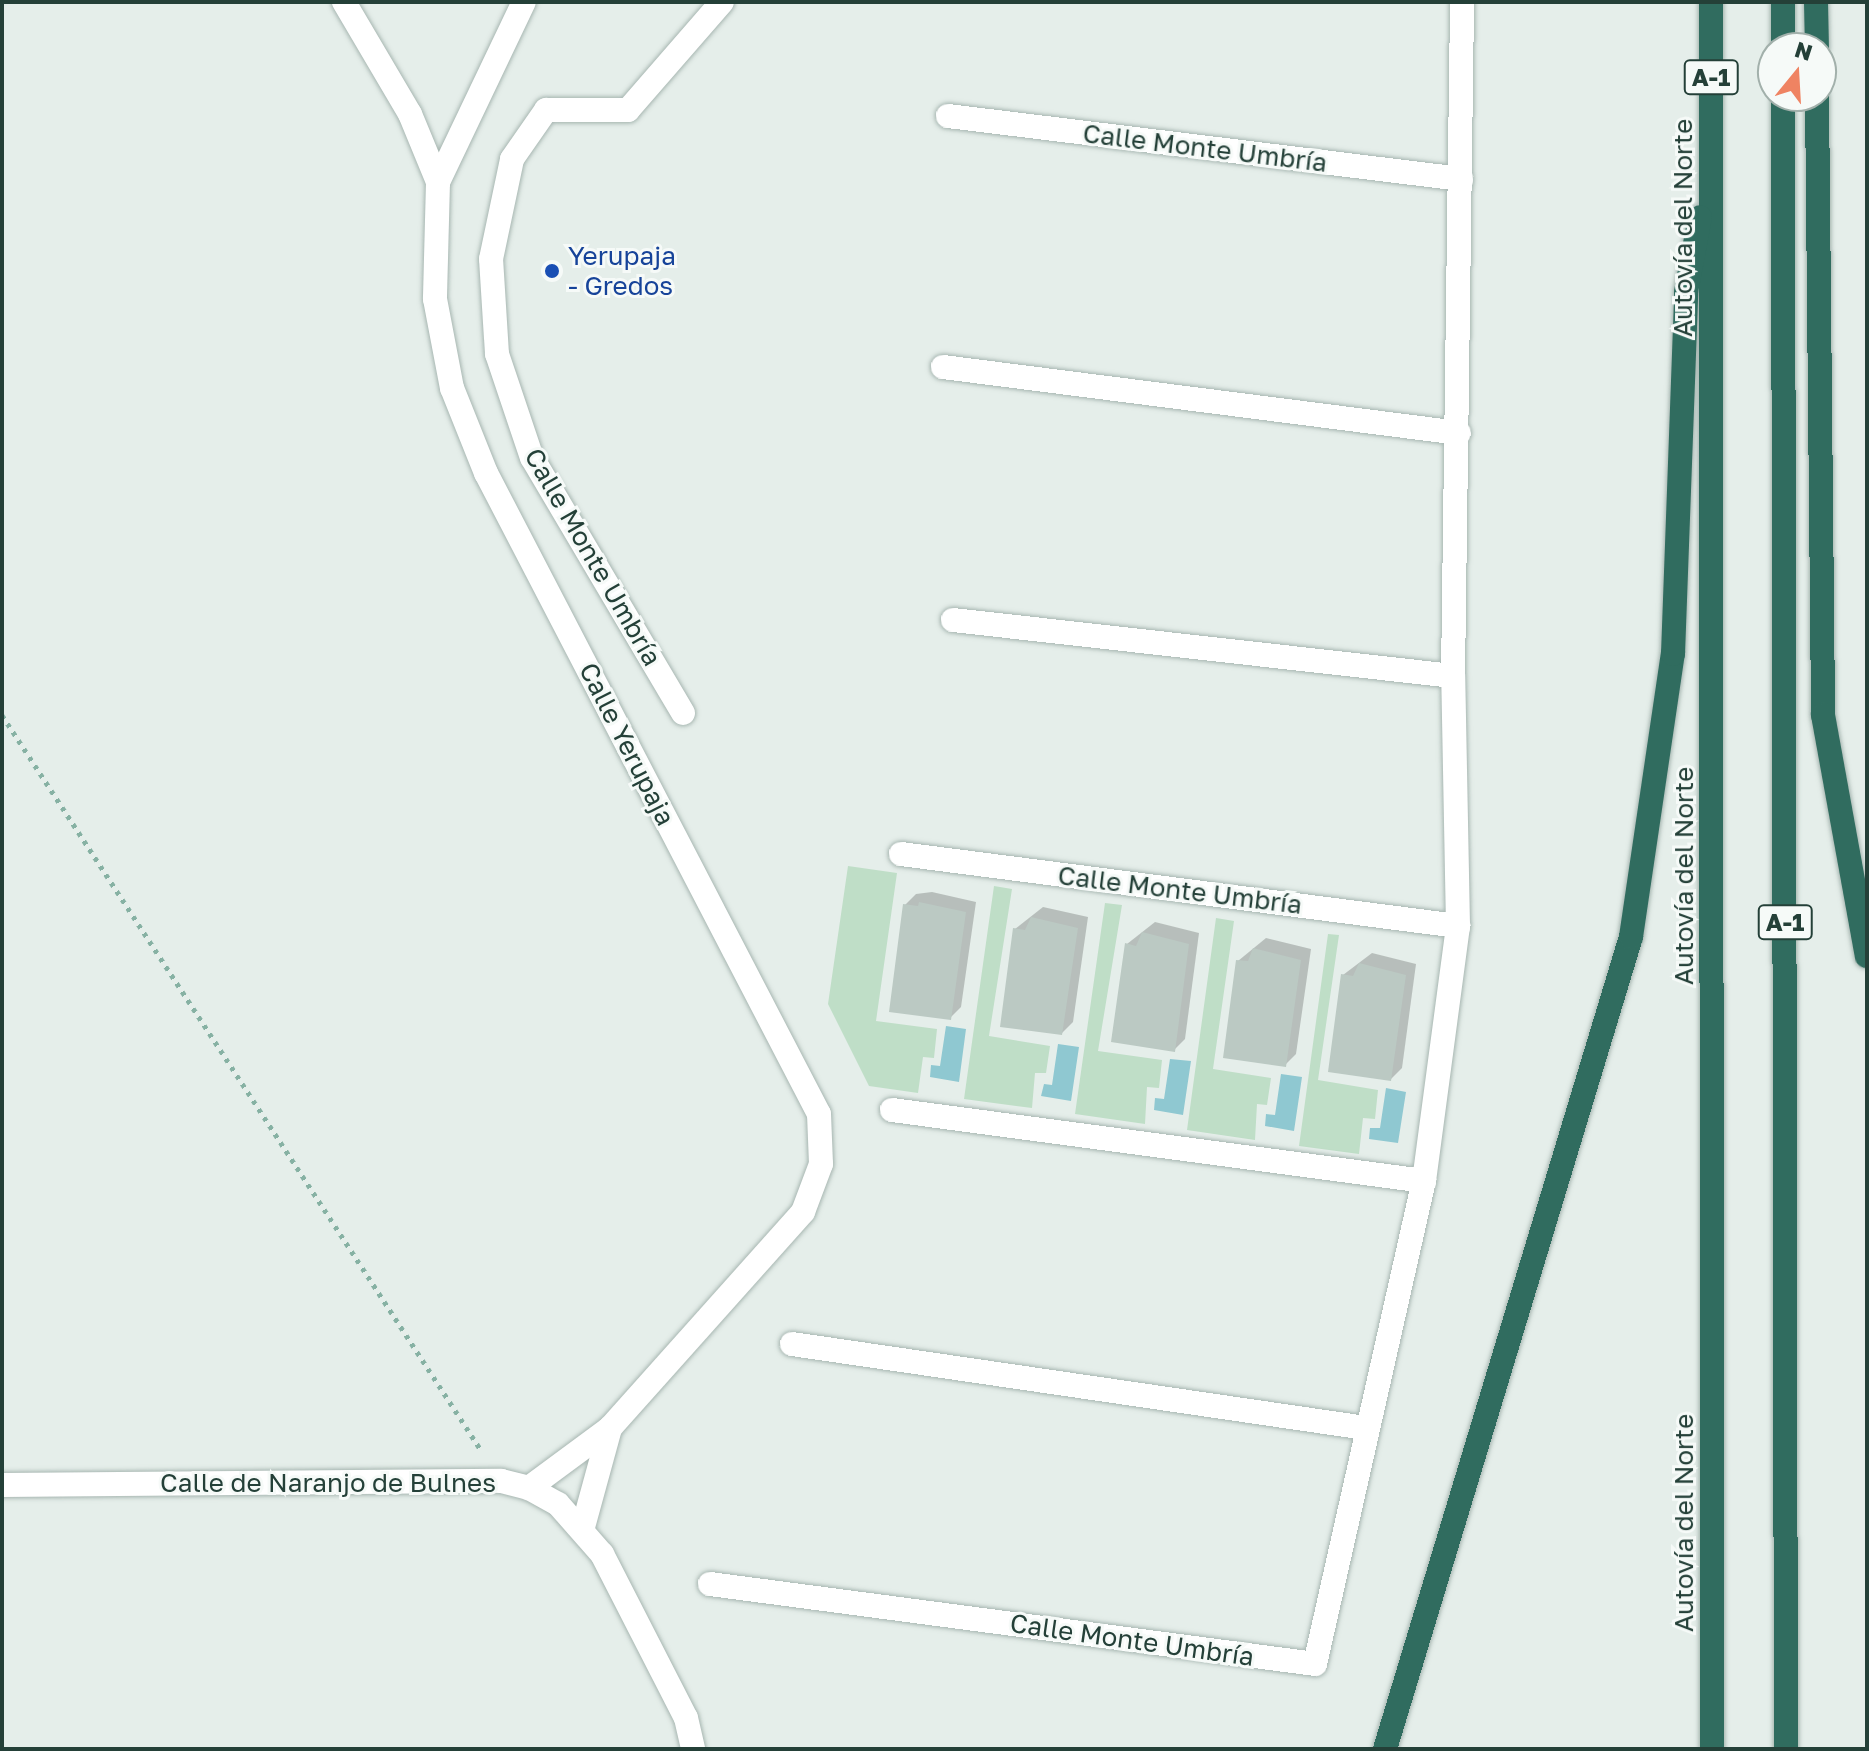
<!DOCTYPE html>
<html>
<head>
<meta charset="utf-8">
<style>
	body { margin:0 }
	#map { position:relative; width:1869px; height:1751px; overflow:hidden; background:#e5eeea; font-family:"Golos Text",sans-serif }
	div>[style] { position:absolute }
	[style*='--x'] { left:calc(var(--x)*1px); top:calc(var(--y)*1px); width:calc(var(--w)*1px); rotate:calc(var(--a)*1deg) }
	.green>* { inset:0; background:#bfdec7 }
	.water>* { inset:0; background:#8fc8d1 }
	.shadow>* { inset:0; background:#0003 }
	.building>* { inset:0; background:#bbc9c3 }
	.path>* { height:5px; margin-top:-2.5px; transform-origin:0; background:repeating-linear-gradient(90deg,#86b1a3 0 4px,transparent 0 10px) }
	.roads { filter:drop-shadow(0 0 2px #a7b6b1) drop-shadow(0 0 2px #a7b6b1) }
	.street>* { height:24px; margin:-12px; padding:0 12px; transform-origin:12px; border-radius:12px; background:#fff }
	.highway>* { height:24px; margin:-12px; padding:0 12px; transform-origin:12px; border-radius:12px; background:#306c5f }
	.dots>* { width:22px; height:22px; translate:-50% -50%; box-sizing:border-box; border:4px solid #f6faf8; border-radius:50% }
	span { translate:-50% -50%; white-space:nowrap; text-align:center; line-height:1.15; -webkit-text-stroke:6px #f6faf8; paint-order:stroke }
	.shield-label span { padding:2px 6px; background:#f6faf8; border:2px solid; border-radius:6px; -webkit-text-stroke-width:0 }
	.shield-label { font-size:24px; color:#244038; font-weight:700 }
	.street-label { font-size:26px; color:#244038 }
	.transit-label { font-size:26px; color:#164399 }
	.left { translate:0 -50%; text-align:left }
	.frame { position:absolute; inset:0; border:4px solid #244038; pointer-events:none }
	.north { position:absolute; left:1757px; top:32px; width:80px; height:80px; box-sizing:border-box; background:#f6faf8; border:2px solid #a2b0ab; border-radius:50%; rotate:18deg; font-size:22px; font-weight:700; line-height:32px; text-align:center; color:#244038 }
	.north::after { content:''; display:block; margin:auto; width:28px; height:36px; background:#ef8362; clip-path:polygon(50% 0,100% 100%,50% 72%,0 100%) }
</style>
</head>
<body>
<div id="map">
	<div class="green">
		<i style="clip-path:polygon(848px 866px,897px 873px,876px 1021px,937px 1029px,934px 1058px,923px 1057px,918px 1093px,869px 1086px,828px 1004px)"></i>
		<i style="clip-path:polygon(994px 886px,1012px 889px,989px 1036px,1050px 1046px,1046px 1073px,1035px 1073px,1032px 1108px,964px 1099px)"></i>
		<i style="clip-path:polygon(1105px 903px,1122px 905px,1098px 1051px,1162px 1060px,1159px 1088px,1147px 1087px,1145px 1124px,1075px 1114px)"></i>
		<i style="clip-path:polygon(1216px 918px,1234px 921px,1213px 1069px,1271px 1078px,1267px 1105px,1257px 1104px,1255px 1140px,1187px 1130px)"></i>
		<i style="clip-path:polygon(1328px 934px,1339px 935px,1318px 1080px,1378px 1090px,1375px 1119px,1363px 1118px,1359px 1154px,1299px 1146px)"></i>
	</div>
	<div class="water">
		<i style="clip-path:polygon(946px 1026px,966px 1029px,959px 1082px,930px 1077px,931px 1065px,940px 1066px)"></i>
		<i style="clip-path:polygon(1058px 1044px,1079px 1047px,1071px 1101px,1041px 1096px,1044px 1084px,1052px 1085px)"></i>
		<i style="clip-path:polygon(1170px 1059px,1191px 1061px,1183px 1115px,1154px 1110px,1155px 1098px,1164px 1099px)"></i>
		<i style="clip-path:polygon(1281px 1074px,1302px 1077px,1294px 1131px,1265px 1126px,1266px 1114px,1275px 1115px)"></i>
		<i style="clip-path:polygon(1386px 1088px,1406px 1092px,1398px 1143px,1369px 1139px,1370px 1128px,1380px 1128px)"></i>
	</div>
	<div class="shadow">
		<i style="clip-path:polygon(932px 892px,976px 902px,961px 1007px,950px 1018px,905px 905px,916px 894px)"></i>
		<i style="clip-path:polygon(1043px 907px,1088px 917px,1073px 1022px,1062px 1033px,1015px 929px)"></i>
		<i style="clip-path:polygon(1155px 922px,1199px 933px,1185px 1039px,1174px 1050px,1127px 944px)"></i>
		<i style="clip-path:polygon(1266px 938px,1311px 949px,1296px 1054px,1285px 1065px,1238px 961px)"></i>
		<i style="clip-path:polygon(1372px 953px,1416px 964px,1402px 1068px,1391px 1079px,1343px 975px)"></i>
	</div>
	<div class="building">
		<i style="clip-path:polygon(919px 902px,966px 912px,951px 1020px,889px 1012px,903px 904px,918px 906px)"></i>
		<i style="clip-path:polygon(1031px 917px,1078px 928px,1062px 1035px,1000px 1027px,1013px 928px,1025px 930px)"></i>
		<i style="clip-path:polygon(1142px 932px,1189px 944px,1175px 1052px,1111px 1042px,1125px 943px,1136px 946px)"></i>
		<i style="clip-path:polygon(1253px 948px,1301px 960px,1286px 1067px,1223px 1058px,1236px 960px,1248px 961px)"></i>
		<i style="clip-path:polygon(1359px 963px,1406px 975px,1391px 1081px,1328px 1072px,1341px 974px,1353px 976px)"></i>
	</div>
	<div class="path">
		<i style="--x:2;--y:715;--w:877;--a:56.91"></i>
	</div>
	<div class="roads">
		<div class="street">
			<i style="--x:344;--y:2;--w:130;--a:59.5"></i>
			<i style="--x:410;--y:114;--w:74;--a:67.6"></i>
			<i style="--x:438;--y:182;--w:117;--a:91.5"></i>
			<i style="--x:435;--y:299;--w:91;--a:79.2"></i>
			<i style="--x:452;--y:388;--w:92;--a:68.2"></i>
			<i style="--x:486;--y:473;--w:722;--a:62.55"></i>
			<i style="--x:819;--y:1114;--w:50;--a:87.7"></i>
			<i style="--x:821;--y:1164;--w:51;--a:110.6"></i>
			<i style="--x:803;--y:1212;--w:290;--a:131.8"></i>
			<i style="--x:610;--y:1428;--w:101;--a:143.5"></i>
			<i style="--x:948;--y:116;--w:517;--a:7"></i>
			<i style="--x:438;--y:182;--w:199;--a:-64.5"></i>
			<i style="--x:943;--y:367;--w:520;--a:7.29"></i>
			<i style="--x:953;--y:620;--w:503;--a:6.39"></i>
			<i style="--x:683;--y:713;--w:296;--a:-120.6"></i>
			<i style="--x:532;--y:458;--w:110;--a:-108.6"></i>
			<i style="--x:497;--y:354;--w:95;--a:-93.6"></i>
			<i style="--x:491;--y:259;--w:102;--a:-78.1"></i>
			<i style="--x:512;--y:159;--w:60;--a:-55.2"></i>
			<i style="--x:546;--y:110;--w:82;--a:0"></i>
			<i style="--x:628;--y:110;--w:143;--a:-49"></i>
			<i style="--x:901;--y:854;--w:562;--a:7.37"></i>
			<i style="--x:892;--y:1110;--w:537;--a:7.6"></i>
			<i style="--x:792;--y:1344;--w:580;--a:8.33"></i>
			<i style="--x:2;--y:1485;--w:499;--a:-0.5"></i>
			<i style="--x:501;--y:1481;--w:29;--a:14"></i>
			<i style="--x:529;--y:1488;--w:33;--a:29"></i>
			<i style="--x:558;--y:1504;--w:67;--a:48.7"></i>
			<i style="--x:602;--y:1554;--w:184;--a:62.9"></i>
			<i style="--x:686;--y:1718;--w:32;--a:77"></i>
			<i style="--x:583;--y:1527;--w:103;--a:-74.7"></i>
			<i style="--x:710;--y:1584;--w:610;--a:7.53"></i>
			<i style="--x:1315;--y:1664;--w:495;--a:-77.3"></i>
			<i style="--x:1424;--y:1181;--w:257;--a:-82.4"></i>
			<i style="--x:1458;--y:926;--w:250;--a:-91.1"></i>
			<i style="--x:1453;--y:676;--w:674;--a:-89.23"></i>
		</div>
		<div class="highway">
			<i style="--x:1711;--y:2;--w:1747;--a:89.97"></i>
			<i style="--x:1783;--y:2;--w:46;--a:90"></i>
			<i style="--x:1816;--y:2;--w:46;--a:88.8"></i>
			<i style="--x:1783;--y:96;--w:1653;--a:89.9"></i>
			<i style="--x:1817;--y:96;--w:619;--a:89.44"></i>
			<i style="--x:1823;--y:715;--w:245;--a:79.7"></i>
			<i style="--x:1385;--y:1749;--w:848;--a:-73.15"></i>
			<i style="--x:1631;--y:937;--w:286;--a:-81.6"></i>
			<i style="--x:1673;--y:654;--w:362;--a:-87.9"></i>
			<i style="--x:1686;--y:292;--w:76;--a:-79.4"></i>
		</div>
	</div>
	<div class="dots">
		<i style="left:552px;top:271px;background:#1a4fb4"></i>
	</div>
	<div class="shield-label">
		<span style="left:1711px;top:77px">A-1</span>
		<span style="left:1785px;top:922px">A-1</span>
	</div>
	<div class="street-label">
		<span style="left:1205px;top:148px;rotate:7deg">Calle Monte Umbría</span>
		<span style="left:1683px;top:228px;rotate:-90deg">Autovía del Norte</span>
		<span style="left:593px;top:557px;rotate:60deg">Calle Monte Umbría</span>
		<span style="left:627px;top:744px;rotate:63deg">Calle Yerupaja</span>
		<span style="left:1684px;top:876px;rotate:-90deg">Autovía del Norte</span>
		<span style="left:1180px;top:890px;rotate:7deg">Calle Monte Umbría</span>
		<span style="left:328px;top:1483px">Calle de Naranjo de Bulnes</span>
		<span style="left:1684px;top:1523px;rotate:-90deg">Autovía del Norte</span>
		<span style="left:1132px;top:1640px;rotate:8deg">Calle Monte Umbría</span>
	</div>
	<div class="transit-label">
		<span class="left" style="left:568px;top:271px">Yerupaja<br>- Gredos</span>
	</div>
	<div class="frame"></div>
	<div class="north">N</div>
</div>
</body>
</html>
